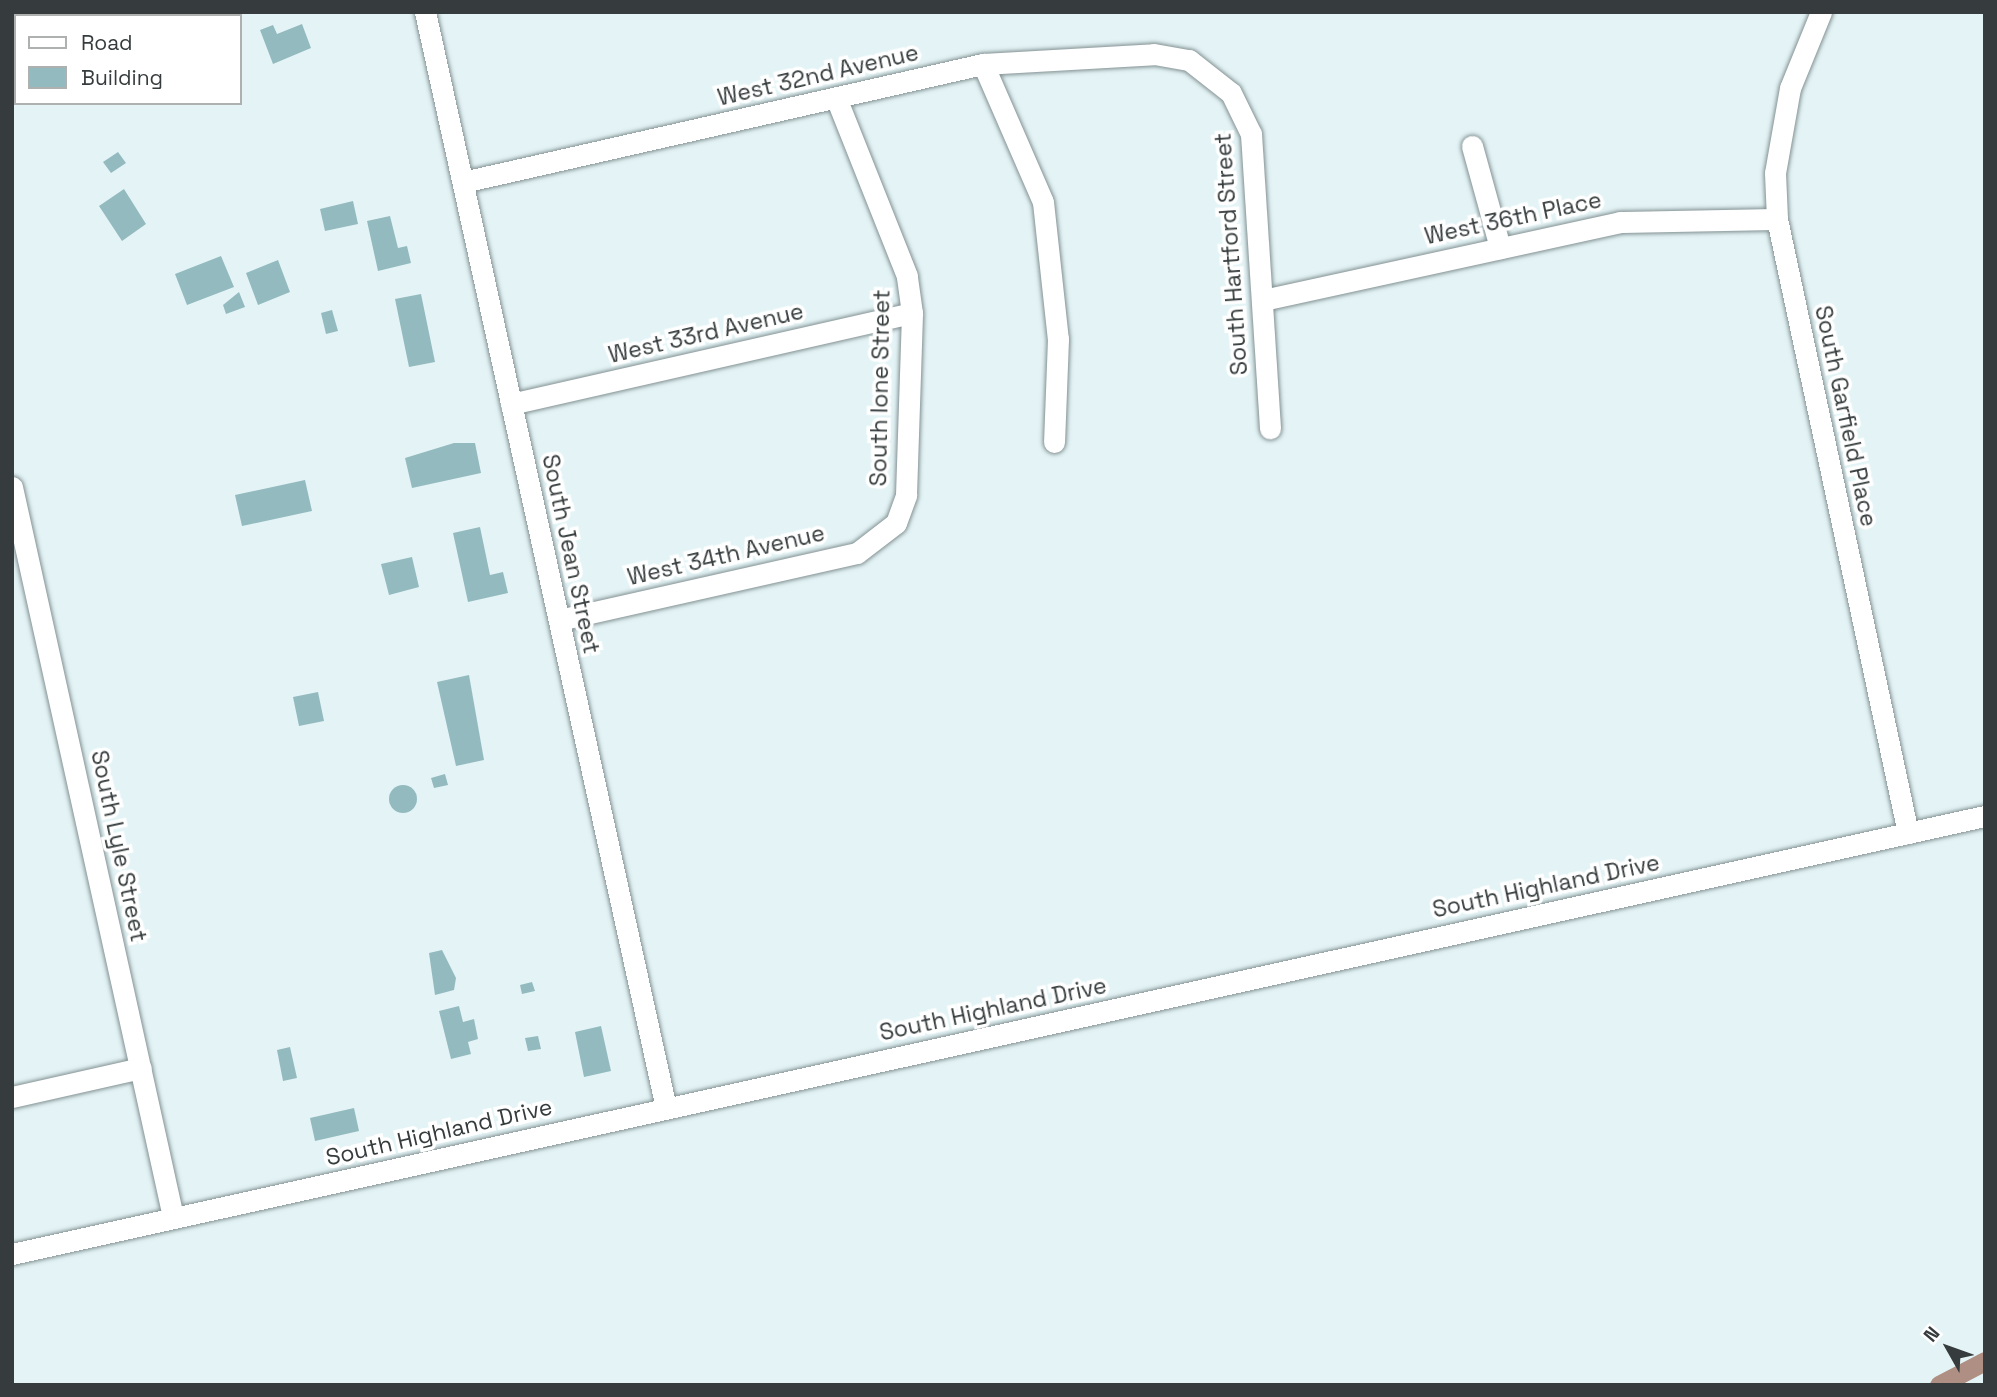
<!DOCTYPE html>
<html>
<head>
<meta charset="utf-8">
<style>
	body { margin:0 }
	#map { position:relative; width:1997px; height:1397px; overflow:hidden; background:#e4f4f6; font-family:"Space Grotesk",sans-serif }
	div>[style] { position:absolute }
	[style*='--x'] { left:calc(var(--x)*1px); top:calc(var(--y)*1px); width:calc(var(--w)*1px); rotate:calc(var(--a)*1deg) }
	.canal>* { height:19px; margin:-9.5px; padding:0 9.5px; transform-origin:9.5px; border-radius:9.5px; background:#af8e83 }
	.building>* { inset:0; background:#93babf }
	.round { border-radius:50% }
	.roads { filter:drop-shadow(0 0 2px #839193) drop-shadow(0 0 2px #839193) }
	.minor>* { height:21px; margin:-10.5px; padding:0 10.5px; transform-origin:10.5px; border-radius:10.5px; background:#fff }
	span { translate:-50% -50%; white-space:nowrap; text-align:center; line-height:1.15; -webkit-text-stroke:7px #fff; paint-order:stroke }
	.street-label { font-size:23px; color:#363c3d }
	.frame { position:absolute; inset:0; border:14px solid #363c3d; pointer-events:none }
	.legend { position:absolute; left:14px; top:14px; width:228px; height:91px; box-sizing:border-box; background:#fff; border:2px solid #afb1b1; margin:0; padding:9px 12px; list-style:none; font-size:21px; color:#363c3d }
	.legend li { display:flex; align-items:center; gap:14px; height:35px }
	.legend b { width:35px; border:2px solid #afb1b1 }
	.north { position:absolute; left:1913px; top:1313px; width:70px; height:70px; -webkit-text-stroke:5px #fff; paint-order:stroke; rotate:310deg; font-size:19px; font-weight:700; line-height:28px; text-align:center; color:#363c3d }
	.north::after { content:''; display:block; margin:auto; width:24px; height:32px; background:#363c3d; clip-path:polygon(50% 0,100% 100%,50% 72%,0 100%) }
</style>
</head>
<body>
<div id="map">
	<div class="canal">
		<i style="--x:1939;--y:1385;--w:52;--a:-27.6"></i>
	</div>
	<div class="building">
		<i style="clip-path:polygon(13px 12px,47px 12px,16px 16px,16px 66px)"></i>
		<i style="clip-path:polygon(302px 24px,311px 48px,273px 64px,260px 30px,273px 25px,277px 34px)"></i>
		<i style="clip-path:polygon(118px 152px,126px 163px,111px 173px,103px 162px)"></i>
		<i style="clip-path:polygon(124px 189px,146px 224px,122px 241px,99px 206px)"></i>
		<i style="clip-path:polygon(353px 201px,358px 224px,325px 231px,320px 209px)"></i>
		<i style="clip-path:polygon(390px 216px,398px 248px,407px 246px,411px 263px,378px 271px,367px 221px)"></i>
		<i style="clip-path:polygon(221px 256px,234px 287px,187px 305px,175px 274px)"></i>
		<i style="clip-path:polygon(278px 260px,290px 292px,258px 305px,246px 273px)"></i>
		<i style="clip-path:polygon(239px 292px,245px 307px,226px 314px,223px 305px)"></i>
		<i style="clip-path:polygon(421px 294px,435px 362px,409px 367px,395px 299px)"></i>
		<i style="clip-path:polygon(332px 310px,338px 331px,326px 334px,321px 313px)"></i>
		<i style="clip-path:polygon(454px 443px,475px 443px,481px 473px,412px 488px,405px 458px)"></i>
		<i style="clip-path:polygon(305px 480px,312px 511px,242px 526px,235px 495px)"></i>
		<i style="clip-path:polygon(480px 527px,490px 575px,503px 572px,508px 593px,468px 602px,453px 533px)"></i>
		<i style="clip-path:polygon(412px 557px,419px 587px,389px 595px,381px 564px)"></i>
		<i style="clip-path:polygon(469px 675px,484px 760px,456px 766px,437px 682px)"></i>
		<i style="clip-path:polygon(318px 692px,324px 721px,299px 726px,293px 697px)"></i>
		<i style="clip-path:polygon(445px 774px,448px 785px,434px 788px,431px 778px)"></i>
		<i class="round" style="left:389px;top:785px;width:28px;height:28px"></i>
		<i style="clip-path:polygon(442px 950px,456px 978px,454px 990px,435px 995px,429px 953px)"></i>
		<i style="clip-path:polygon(532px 982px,535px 991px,522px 994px,520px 985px)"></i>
		<i style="clip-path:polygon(459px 1006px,463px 1022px,474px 1019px,478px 1039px,468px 1042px,471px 1054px,451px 1059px,439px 1011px)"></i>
		<i style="clip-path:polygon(601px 1026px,611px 1071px,584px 1077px,575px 1032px)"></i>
		<i style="clip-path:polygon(538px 1036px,541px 1049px,528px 1051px,525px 1038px)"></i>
		<i style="clip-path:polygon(290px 1047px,297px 1078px,283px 1081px,277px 1050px)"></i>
		<i style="clip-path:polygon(354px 1108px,359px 1131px,315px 1141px,310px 1118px)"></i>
	</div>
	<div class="roads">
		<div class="minor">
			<i style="--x:425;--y:12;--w:1122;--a:77.6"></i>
			<i style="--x:1821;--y:12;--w:82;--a:112.2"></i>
			<i style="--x:1790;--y:88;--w:86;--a:100"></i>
			<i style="--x:1775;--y:173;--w:46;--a:87.5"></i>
			<i style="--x:1777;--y:219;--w:628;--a:77.96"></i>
			<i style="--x:983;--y:64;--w:150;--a:66.5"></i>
			<i style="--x:1043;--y:202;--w:138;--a:83.8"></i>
			<i style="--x:1058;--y:339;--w:103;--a:92.2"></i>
			<i style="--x:1472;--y:146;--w:106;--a:74.6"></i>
			<i style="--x:463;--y:182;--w:533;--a:-12.79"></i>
			<i style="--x:983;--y:64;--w:171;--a:-3.3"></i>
			<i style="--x:1154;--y:54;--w:36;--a:10"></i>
			<i style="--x:1189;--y:60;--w:53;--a:38.2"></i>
			<i style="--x:1231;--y:93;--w:46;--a:64"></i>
			<i style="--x:1251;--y:134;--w:295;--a:86.3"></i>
			<i style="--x:1263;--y:300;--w:365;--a:-12.3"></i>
			<i style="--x:1620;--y:222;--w:157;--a:-1.1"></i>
			<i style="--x:511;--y:404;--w:411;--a:-12.8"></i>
			<i style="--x:12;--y:487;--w:748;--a:77.56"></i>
			<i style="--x:559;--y:620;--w:305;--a:-12.7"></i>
			<i style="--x:857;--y:553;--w:49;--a:-37.6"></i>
			<i style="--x:896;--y:523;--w:30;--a:-70"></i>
			<i style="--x:906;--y:495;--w:182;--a:-88.1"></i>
			<i style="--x:912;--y:313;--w:37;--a:-98"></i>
			<i style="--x:907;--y:276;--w:192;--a:-111.7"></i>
			<i style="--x:12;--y:1097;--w:132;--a:-12.7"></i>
			<i style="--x:12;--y:1254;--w:2021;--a:-12.52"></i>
		</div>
	</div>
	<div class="street-label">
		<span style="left:818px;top:75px;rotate:-13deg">West 32nd Avenue</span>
		<span style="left:1513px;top:218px;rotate:-12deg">West 36th Place</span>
		<span style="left:1231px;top:254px;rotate:-94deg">South Hartford Street</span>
		<span style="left:706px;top:333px;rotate:-13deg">West 33rd Avenue</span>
		<span style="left:880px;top:388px;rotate:-89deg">South Ione Street</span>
		<span style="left:1846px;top:416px;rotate:78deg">South Garfield Place</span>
		<span style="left:571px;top:554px;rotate:78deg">South Jean Street</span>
		<span style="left:726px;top:555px;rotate:-13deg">West 34th Avenue</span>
		<span style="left:119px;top:846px;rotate:78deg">South Lyle Street</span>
		<span style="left:1546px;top:886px;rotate:-12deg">South Highland Drive</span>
		<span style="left:993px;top:1009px;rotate:-12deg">South Highland Drive</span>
		<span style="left:439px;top:1132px;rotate:-13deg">South Highland Drive</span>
	</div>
	<div class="frame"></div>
	<ul class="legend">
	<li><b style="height:9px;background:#fff"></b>Road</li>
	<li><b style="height:19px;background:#93babf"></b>Building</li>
	</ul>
	<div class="north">N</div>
</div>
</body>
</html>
